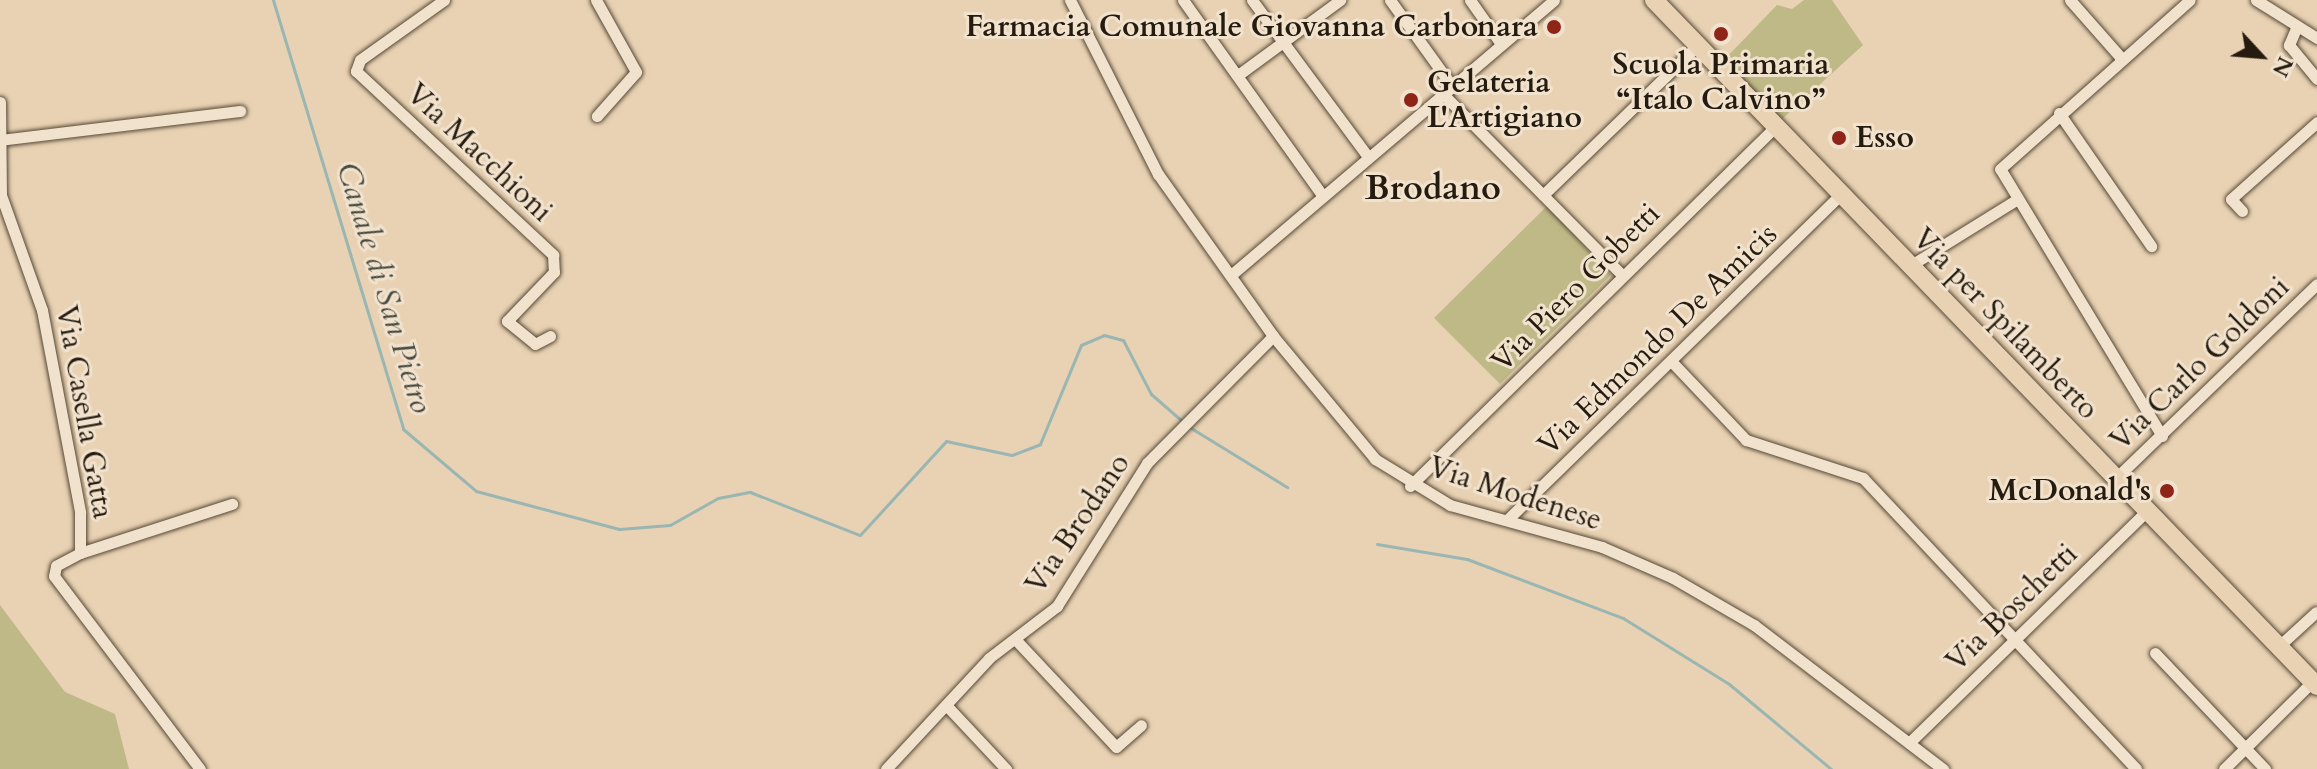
<!DOCTYPE html>
<html>
<head>
<meta charset="utf-8">
<style>
	body { margin:0 }
	#map { position:relative; width:2317px; height:769px; overflow:hidden; background:#e9d2b3; font-family:Cardo,serif }
	div>[style] { position:absolute }
	[style*='--x'] { left:calc(var(--x)*1px); top:calc(var(--y)*1px); width:calc(var(--w)*1px); rotate:calc(var(--a)*1deg) }
	.green>* { inset:0; background:#bfb987 }
	.stream>* { height:3px; margin:-1.5px; padding:0 1.5px; transform-origin:1.5px; border-radius:1.5px; background:#99b6b2 }
	.roads { filter:drop-shadow(0 0 2px #564937) drop-shadow(0 0 2px #564937) }
	.minor>* { height:11px; margin:-5.5px; padding:0 5.5px; transform-origin:5.5px; border-radius:5.5px; background:#f1e2ce }
	.primary>* { height:18px; margin:-9px; padding:0 9px; transform-origin:9px; border-radius:9px; background:#e9d2b3 }
	.dots>* { width:22px; height:22px; translate:-50% -50%; box-sizing:border-box; border:4px solid #f1e2ce; border-radius:50% }
	span { translate:-50% -50%; white-space:nowrap; text-align:center; line-height:1.15; -webkit-text-stroke:6px #f1e2ce; paint-order:stroke }
	.poi-label { font-size:30px; color:#251b0e; font-weight:700 }
	.right { translate:-100% -50%; text-align:right }
	.left { translate:0 -50%; text-align:left }
	.street-label { font-size:30px; color:#251b0e }
	.water-label { font-size:32px; color:#484a3f; font-style:italic }
	.quarter-label { font-size:34px; color:#251b0e; font-weight:700 }
	.north { position:absolute; left:2221px; top:16px; width:80px; height:80px; -webkit-text-stroke:6px #f1e2ce; paint-order:stroke; rotate:116deg; font-size:22px; font-weight:700; line-height:32px; text-align:center; color:#251b0e }
	.north::after { content:''; display:block; margin:auto; width:28px; height:36px; background:#251b0e; clip-path:polygon(50% 0,100% 100%,50% 72%,0 100%) }
</style>
</head>
<body>
<div id="map">
	<div class="green">
		<i style="clip-path:polygon(1804px 0,1832px 0,1863px 45px,1780px 121px,1722px 62px,1777px 5px,1792px 9px)"></i>
		<i style="clip-path:polygon(1547px 206px,1611px 275px,1500px 384px,1434px 318px)"></i>
		<i style="clip-path:polygon(0 605px,65px 692px,115px 714px,129px 769px,0 769px)"></i>
	</div>
	<div class="stream">
		<i style="--x:273;--y:0;--w:448;--a:73.1"></i>
		<i style="--x:403;--y:429;--w:96;--a:40.3"></i>
		<i style="--x:476;--y:491;--w:148;--a:14.9"></i>
		<i style="--x:619;--y:529;--w:51;--a:-4.5"></i>
		<i style="--x:670;--y:525;--w:55;--a:-29.4"></i>
		<i style="--x:718;--y:498;--w:33;--a:-11"></i>
		<i style="--x:750;--y:492;--w:118;--a:21.4"></i>
		<i style="--x:860;--y:535;--w:127;--a:-47.5"></i>
		<i style="--x:946;--y:441;--w:67;--a:12"></i>
		<i style="--x:1012;--y:455;--w:30;--a:-21"></i>
		<i style="--x:1040;--y:444;--w:107;--a:-67.5"></i>
		<i style="--x:1081;--y:345;--w:25;--a:-23"></i>
		<i style="--x:1104;--y:335;--w:20;--a:15"></i>
		<i style="--x:1123;--y:340;--w:61;--a:62.6"></i>
		<i style="--x:1151;--y:394;--w:41;--a:41.1"></i>
		<i style="--x:1191;--y:428;--w:113;--a:31.6"></i>
		<i style="--x:1377;--y:544;--w:91;--a:9.5"></i>
		<i style="--x:1467;--y:559;--w:167;--a:20.7"></i>
		<i style="--x:1623;--y:618;--w:125;--a:31.9"></i>
		<i style="--x:1729;--y:684;--w:133;--a:39.8"></i>
	</div>
	<div class="roads">
		<div class="minor">
			<i style="--x:444;--y:0;--w:103;--a:144.5"></i>
			<i style="--x:360;--y:60;--w:12;--a:110"></i>
			<i style="--x:356;--y:71;--w:270;--a:43"></i>
			<i style="--x:553;--y:255;--w:17;--a:87"></i>
			<i style="--x:554;--y:272;--w:68;--a:133.8"></i>
			<i style="--x:507;--y:321;--w:36;--a:39"></i>
			<i style="--x:535;--y:344;--w:17;--a:-28"></i>
			<i style="--x:596;--y:0;--w:82;--a:60.9"></i>
			<i style="--x:636;--y:72;--w:59;--a:131.6"></i>
			<i style="--x:1070;--y:0;--w:195;--a:63.2"></i>
			<i style="--x:1158;--y:174;--w:199;--a:54.6"></i>
			<i style="--x:1273;--y:336;--w:160;--a:50.3"></i>
			<i style="--x:1375;--y:459;--w:88;--a:31.5"></i>
			<i style="--x:1450;--y:505;--w:158;--a:15.4"></i>
			<i style="--x:1602;--y:547;--w:77;--a:23.6"></i>
			<i style="--x:1673;--y:578;--w:94;--a:30.1"></i>
			<i style="--x:1754;--y:625;--w:238;--a:37.3"></i>
			<i style="--x:1183;--y:0;--w:241;--a:54.5"></i>
			<i style="--x:1252;--y:0;--w:195;--a:53.5"></i>
			<i style="--x:1390;--y:0;--w:106;--a:54.2"></i>
			<i style="--x:1470;--y:0;--w:54;--a:54.8"></i>
			<i style="--x:2070;--y:0;--w:79;--a:48.6"></i>
			<i style="--x:2256;--y:0;--w:72;--a:31.9"></i>
			<i style="--x:2297;--y:26;--w:21;--a:113"></i>
			<i style="--x:2289;--y:45;--w:44;--a:50.5"></i>
			<i style="--x:1238;--y:75;--w:127;--a:-36.3"></i>
			<i style="--x:1443;--y:94;--w:255;--a:45.3"></i>
			<i style="--x:0;--y:102;--w:93;--a:89.4"></i>
			<i style="--x:1;--y:195;--w:122;--a:70.4"></i>
			<i style="--x:42;--y:310;--w:206;--a:79.3"></i>
			<i style="--x:80;--y:512;--w:41;--a:90"></i>
			<i style="--x:80;--y:553;--w:27;--a:152"></i>
			<i style="--x:56;--y:566;--w:10;--a:101"></i>
			<i style="--x:54;--y:576;--w:242;--a:52.9"></i>
			<i style="--x:2059;--y:113;--w:162;--a:55.3"></i>
			<i style="--x:0;--y:140;--w:242;--a:-6.9"></i>
			<i style="--x:1543;--y:195;--w:216;--a:-44.1"></i>
			<i style="--x:2242;--y:211;--w:16;--a:-133"></i>
			<i style="--x:2231;--y:199;--w:115;--a:-41.8"></i>
			<i style="--x:1908;--y:267;--w:127;--a:-31.8"></i>
			<i style="--x:1231;--y:275;--w:424;--a:-40.4"></i>
			<i style="--x:1671;--y:361;--w:109;--a:46.5"></i>
			<i style="--x:1746;--y:440;--w:123;--a:18"></i>
			<i style="--x:1863;--y:478;--w:399;--a:46.8"></i>
			<i style="--x:2162;--y:436;--w:312;--a:-121.2"></i>
			<i style="--x:2000;--y:169;--w:254;--a:-41.7"></i>
			<i style="--x:2116;--y:478;--w:279;--a:-44"></i>
			<i style="--x:1410;--y:486;--w:515;--a:-44.53"></i>
			<i style="--x:1508;--y:519;--w:465;--a:-44.3"></i>
			<i style="--x:80;--y:553;--w:160;--a:-17.9"></i>
			<i style="--x:1015;--y:639;--w:148;--a:46.9"></i>
			<i style="--x:1116;--y:747;--w:33;--a:-41"></i>
			<i style="--x:2279;--y:646;--w:50;--a:-42.6"></i>
			<i style="--x:2155;--y:653;--w:160;--a:46.5"></i>
			<i style="--x:946;--y:705;--w:88;--a:46.8"></i>
			<i style="--x:1912;--y:740;--w:330;--a:-44.3"></i>
			<i style="--x:886;--y:769;--w:151;--a:-47.1"></i>
			<i style="--x:989;--y:658;--w:86;--a:-37.4"></i>
			<i style="--x:1057;--y:606;--w:169;--a:-57.8"></i>
			<i style="--x:1147;--y:463;--w:179;--a:-45.2"></i>
			<i style="--x:2224;--y:769;--w:125;--a:-44.7"></i>
		</div>
		<div class="primary">
			<i style="--x:1654;--y:0;--w:954;--a:45.98"></i>
		</div>
	</div>
	<div class="dots">
		<i style="left:1554px;top:27px;background:#8f2418"></i>
		<i style="left:1721px;top:34px;background:#8f2418"></i>
		<i style="left:1411px;top:100px;background:#8f2418"></i>
		<i style="left:1839px;top:138px;background:#8f2418"></i>
		<i style="left:2167px;top:491px;background:#8f2418"></i>
	</div>
	<div class="poi-label">
		<span class="right" style="left:1538px;top:27px">Farmacia Comunale Giovanna Carbonara</span>
		<span style="left:1721px;top:82px">Scuola Primaria<br>“Italo Calvino”</span>
		<span class="left" style="left:1427px;top:100px">Gelateria<br>L'Artigiano</span>
		<span class="left" style="left:1855px;top:138px">Esso</span>
		<span class="right" style="left:2151px;top:491px">McDonald's</span>
	</div>
	<div class="street-label">
		<span style="left:479px;top:153px;rotate:43deg">Via Macchioni</span>
		<span style="left:1576px;top:288px;rotate:-45deg">Via Piero Gobetti</span>
		<span style="left:2005px;top:324px;rotate:46deg">Via per Spilamberto</span>
		<span style="left:1658px;top:340px;rotate:-44deg">Via Edmondo De Amicis</span>
		<span style="left:2200px;top:364px;rotate:-44deg">Via Carlo Goldoni</span>
		<span style="left:84px;top:412px;rotate:80deg">Via Casella Gatta</span>
		<span style="left:1515px;top:494px;rotate:18deg">Via Modenese</span>
		<span style="left:1078px;top:524px;rotate:-56deg">Via Brodano</span>
		<span style="left:2012px;top:608px;rotate:-44deg">Via Boschetti</span>
	</div>
	<div class="water-label">
		<span style="left:384px;top:288px;rotate:73deg">Canale di San Pietro</span>
	</div>
	<div class="quarter-label">
		<span style="left:1433px;top:189px">Brodano</span>
	</div>
	<div class="north">N</div>
</div>
</body>
</html>
